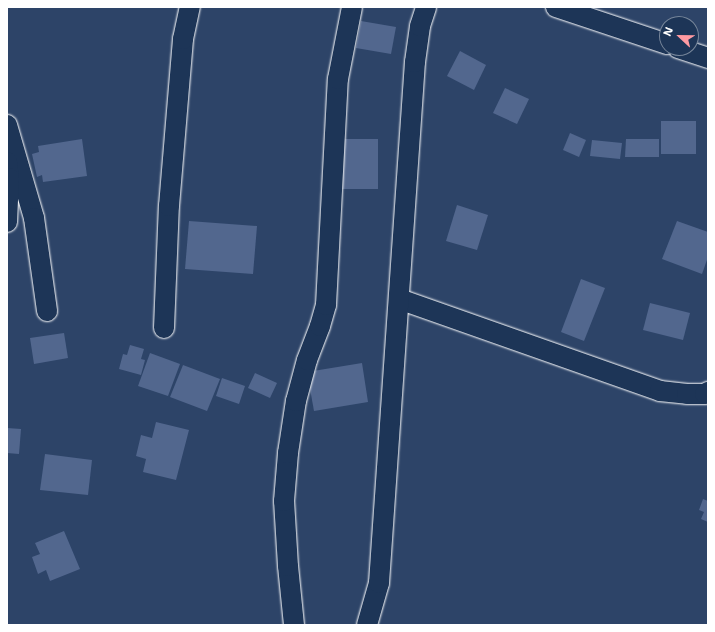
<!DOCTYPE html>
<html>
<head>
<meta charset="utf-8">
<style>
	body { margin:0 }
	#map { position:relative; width:715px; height:632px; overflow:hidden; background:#2d4468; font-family:"Shantell Sans",sans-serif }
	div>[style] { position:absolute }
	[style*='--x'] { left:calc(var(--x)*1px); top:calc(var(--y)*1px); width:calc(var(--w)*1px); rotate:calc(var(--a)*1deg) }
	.building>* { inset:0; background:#52678e }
	.roads { filter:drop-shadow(0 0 1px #fff) drop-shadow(0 0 1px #fff) }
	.minor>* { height:20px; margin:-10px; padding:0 10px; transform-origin:10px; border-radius:10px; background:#1d3557 }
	span { translate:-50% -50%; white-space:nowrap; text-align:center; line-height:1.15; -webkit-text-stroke:3px #1d3557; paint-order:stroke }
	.frame { position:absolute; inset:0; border:8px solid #fff; pointer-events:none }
	.north { position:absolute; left:659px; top:16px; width:40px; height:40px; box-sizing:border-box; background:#1d3557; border:1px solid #77869a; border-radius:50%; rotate:292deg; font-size:11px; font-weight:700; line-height:16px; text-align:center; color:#fff }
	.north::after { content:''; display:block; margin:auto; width:14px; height:18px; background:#ff9aa2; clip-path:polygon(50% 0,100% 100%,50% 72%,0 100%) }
</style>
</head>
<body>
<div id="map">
	<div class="building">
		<i style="clip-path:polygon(361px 21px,396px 27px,391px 54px,356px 48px)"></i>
		<i style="clip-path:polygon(460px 51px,486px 65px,474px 90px,447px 76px)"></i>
		<i style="clip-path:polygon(505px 88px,529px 99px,517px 124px,493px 113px)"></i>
		<i style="clip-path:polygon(661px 121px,696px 121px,696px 154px,661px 154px)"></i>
		<i style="clip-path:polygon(570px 133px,586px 140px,579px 157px,563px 150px)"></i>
		<i style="clip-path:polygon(82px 139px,87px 176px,43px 182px,42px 175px,37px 177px,32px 154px,39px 152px,38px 146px)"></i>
		<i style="clip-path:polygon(336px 139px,378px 139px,378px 189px,336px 189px)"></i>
		<i style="clip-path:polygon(626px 139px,659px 139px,659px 157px,625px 157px)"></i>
		<i style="clip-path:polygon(592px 140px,622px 143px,620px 159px,590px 156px)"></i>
		<i style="clip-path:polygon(457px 205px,488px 215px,477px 250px,446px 241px)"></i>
		<i style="clip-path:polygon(189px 221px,257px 226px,253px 274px,185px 269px)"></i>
		<i style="clip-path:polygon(677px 221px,708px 232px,708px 257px,702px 274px,662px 259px)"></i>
		<i style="clip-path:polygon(581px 279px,605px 288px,584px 341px,561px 332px)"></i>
		<i style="clip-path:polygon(650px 303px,690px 313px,683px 340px,643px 330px)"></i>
		<i style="clip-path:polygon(64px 333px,68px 358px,34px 364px,30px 338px)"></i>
		<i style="clip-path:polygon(130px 345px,144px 349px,141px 359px,145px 360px,141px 375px,119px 369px,123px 354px,127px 355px)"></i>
		<i style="clip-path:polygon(150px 353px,180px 364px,168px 396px,138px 386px)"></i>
		<i style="clip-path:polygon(362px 363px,368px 402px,314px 411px,307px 372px)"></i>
		<i style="clip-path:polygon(183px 365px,220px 379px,207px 411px,170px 397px)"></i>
		<i style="clip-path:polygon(255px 373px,277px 383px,270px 398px,248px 388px)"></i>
		<i style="clip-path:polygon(222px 378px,245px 386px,239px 404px,216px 396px)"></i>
		<i style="clip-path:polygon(156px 422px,189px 430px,176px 480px,143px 472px,146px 459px,136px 456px,141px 435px,152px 438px)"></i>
		<i style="clip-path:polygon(7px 428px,21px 429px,19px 454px,7px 453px)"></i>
		<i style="clip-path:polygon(45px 454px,92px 460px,88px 495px,40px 490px)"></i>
		<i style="clip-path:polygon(703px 499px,708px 501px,708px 522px,701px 519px,704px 512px,699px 510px)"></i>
		<i style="clip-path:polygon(64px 531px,80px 569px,50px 581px,46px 570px,38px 574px,32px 557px,40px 554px,35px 543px)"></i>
	</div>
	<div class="roads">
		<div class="minor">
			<i style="--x:556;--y:7;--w:117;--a:18.4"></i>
			<i style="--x:678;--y:48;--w:32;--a:18"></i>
			<i style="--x:7;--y:125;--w:97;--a:73.8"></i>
			<i style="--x:34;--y:218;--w:94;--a:82"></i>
			<i style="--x:7;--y:162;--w:16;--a:83"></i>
			<i style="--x:9;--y:178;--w:44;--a:92.6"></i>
			<i style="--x:399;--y:299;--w:277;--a:19.4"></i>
			<i style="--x:660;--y:391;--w:27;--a:6"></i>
			<i style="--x:687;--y:394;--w:18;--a:0"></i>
			<i style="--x:705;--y:394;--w:4;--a:-34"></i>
			<i style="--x:164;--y:328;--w:122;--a:-87.7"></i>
			<i style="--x:169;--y:206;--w:168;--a:-85.2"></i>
			<i style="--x:183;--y:39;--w:33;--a:-78"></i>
			<i style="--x:294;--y:625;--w:59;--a:-95.8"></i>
			<i style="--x:288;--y:566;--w:65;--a:-93.5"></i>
			<i style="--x:284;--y:501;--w:48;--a:-85.2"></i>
			<i style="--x:288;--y:453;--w:53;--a:-81.3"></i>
			<i style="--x:296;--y:401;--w:42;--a:-75"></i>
			<i style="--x:307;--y:360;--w:36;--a:-69"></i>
			<i style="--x:320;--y:326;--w:22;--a:-74"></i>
			<i style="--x:326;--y:305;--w:226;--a:-87"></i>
			<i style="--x:338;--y:79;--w:73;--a:-79"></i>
			<i style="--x:367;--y:625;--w:44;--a:-74.1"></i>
			<i style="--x:379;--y:583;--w:522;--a:-86.05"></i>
			<i style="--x:415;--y:62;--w:36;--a:-82"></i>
			<i style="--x:420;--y:26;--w:20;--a:-72"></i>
		</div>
	</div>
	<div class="frame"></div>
	<div class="north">N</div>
</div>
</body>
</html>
